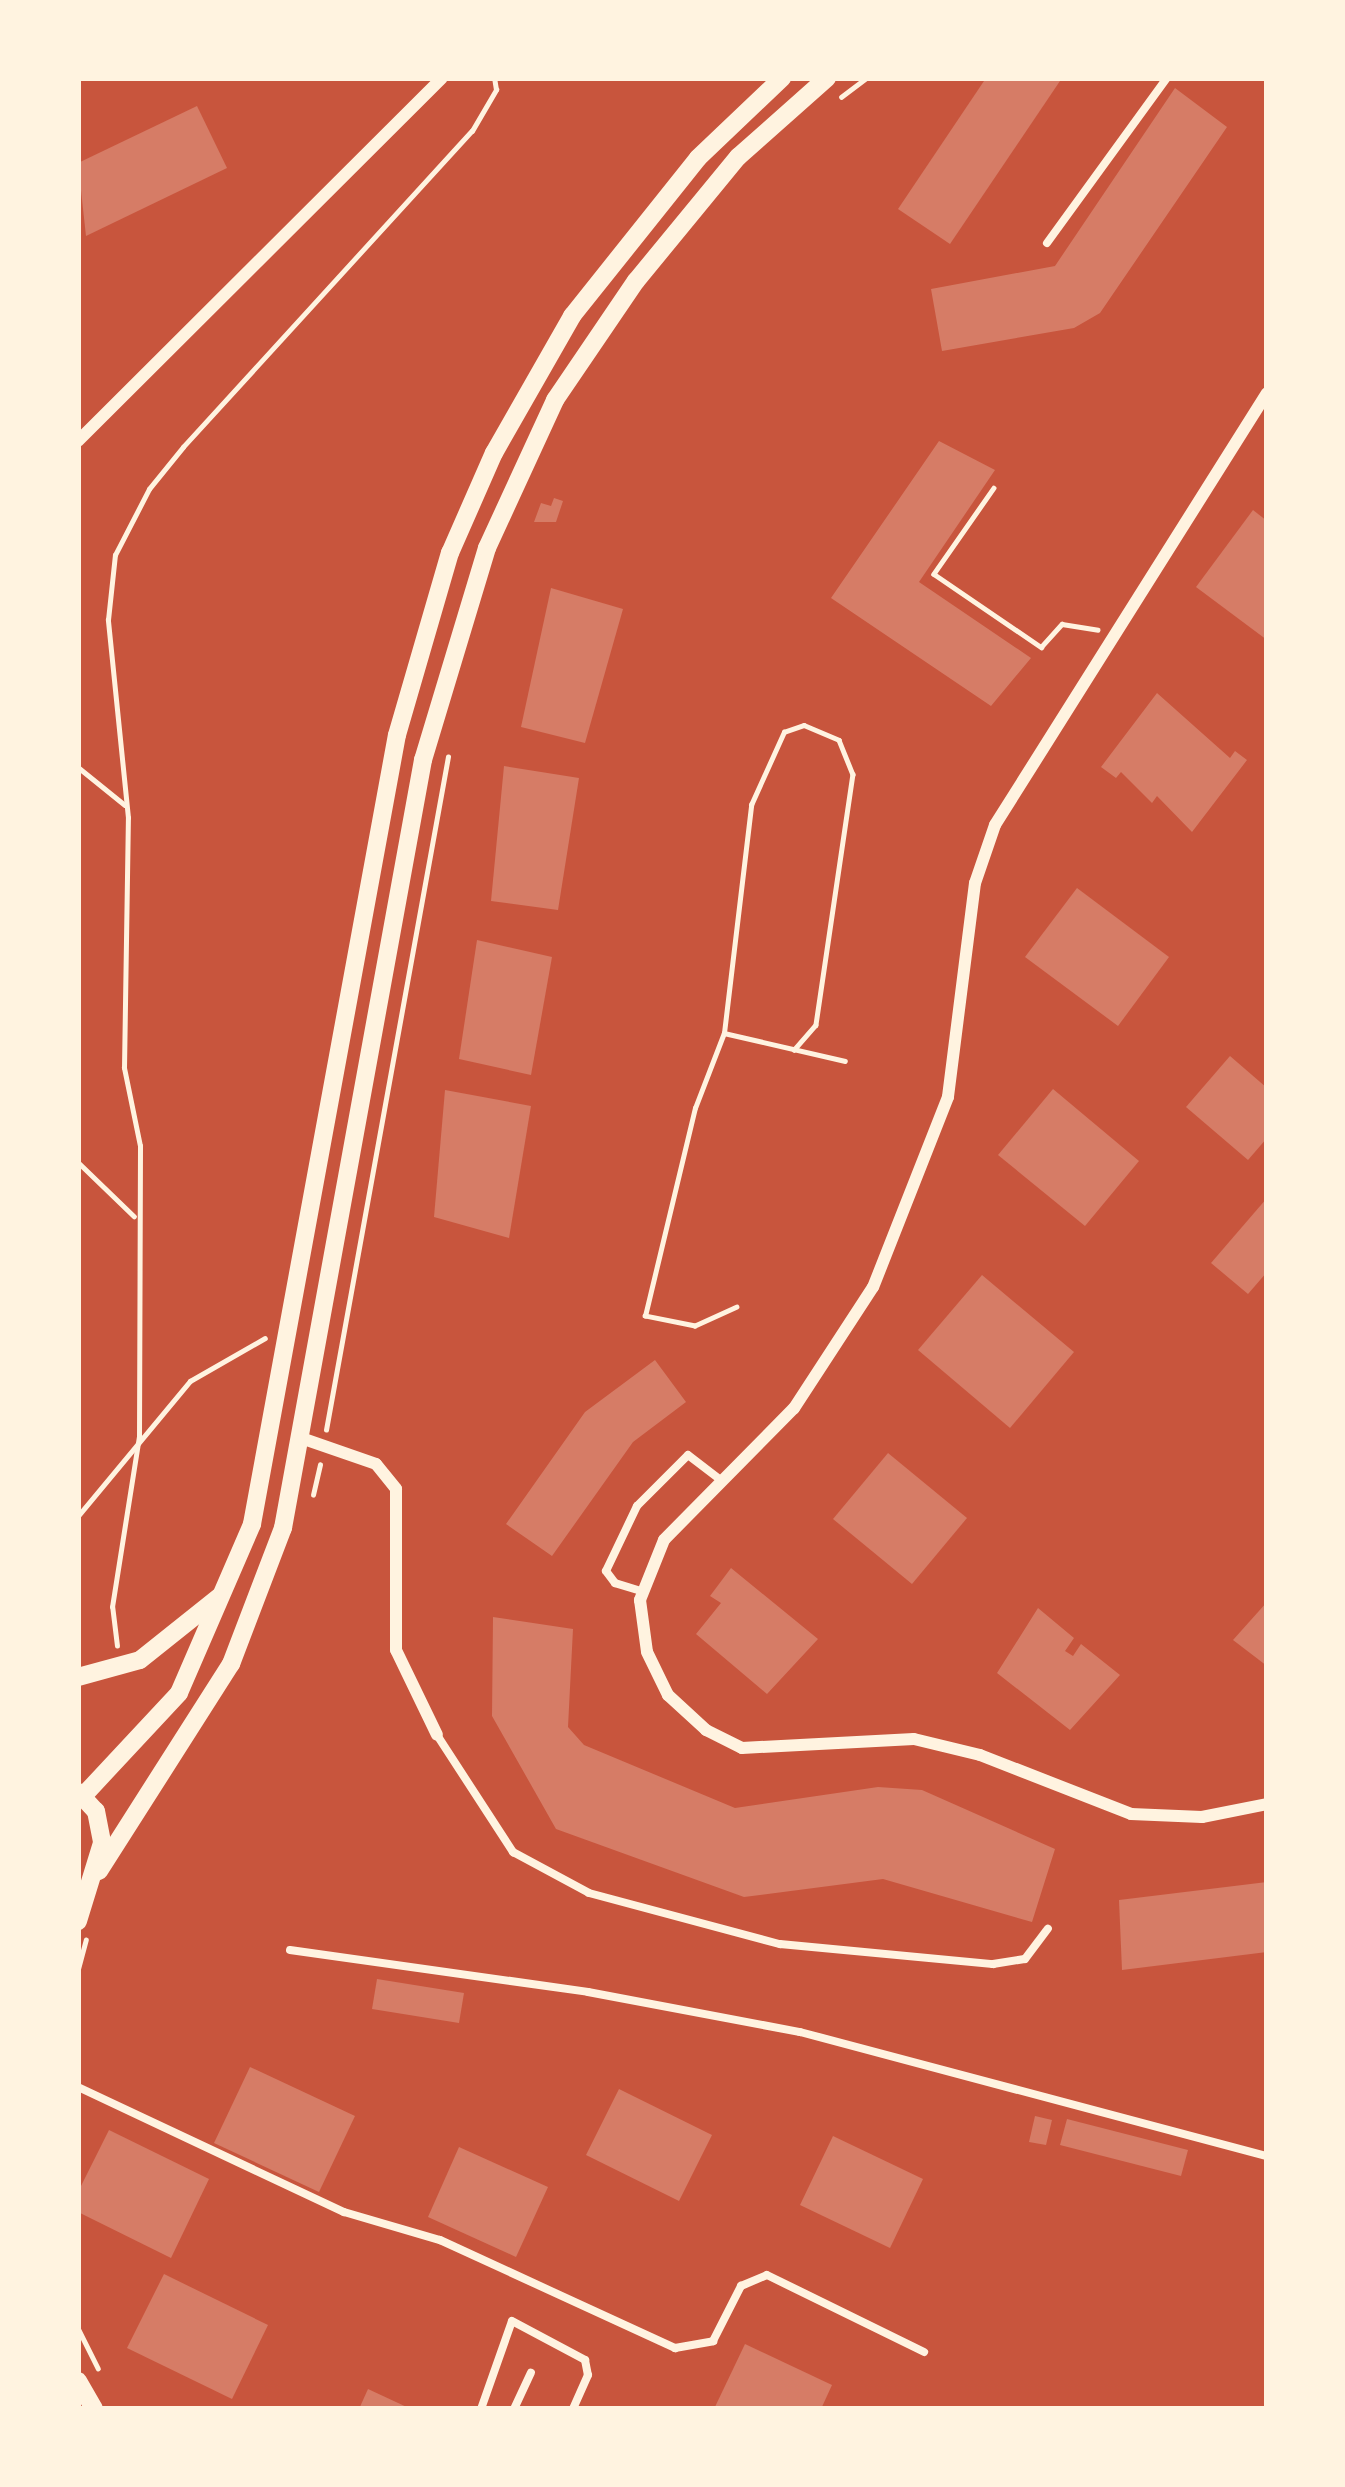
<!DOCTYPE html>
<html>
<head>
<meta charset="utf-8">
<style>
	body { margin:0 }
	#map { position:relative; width:1345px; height:2487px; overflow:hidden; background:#c8553d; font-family:"Asap Condensed",sans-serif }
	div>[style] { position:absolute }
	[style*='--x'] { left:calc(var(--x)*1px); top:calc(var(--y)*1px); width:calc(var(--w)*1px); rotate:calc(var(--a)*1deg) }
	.building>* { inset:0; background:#d67c66 }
	.path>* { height:4.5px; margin:-2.25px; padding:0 2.25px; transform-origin:2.25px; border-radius:2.25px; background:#fff3e0 }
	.service>* { height:8px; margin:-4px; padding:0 4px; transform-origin:4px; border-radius:4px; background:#fff3e0 }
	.minor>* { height:12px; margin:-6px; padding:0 6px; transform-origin:6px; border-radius:6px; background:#fff3e0 }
	.tertiary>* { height:18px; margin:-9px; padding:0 9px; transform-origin:9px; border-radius:9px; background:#fff3e0 }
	span { translate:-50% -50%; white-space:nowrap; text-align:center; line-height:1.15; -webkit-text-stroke:12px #fff3e0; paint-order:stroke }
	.frame { position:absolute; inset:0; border:81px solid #fff3e0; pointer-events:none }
</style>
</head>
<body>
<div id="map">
	<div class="building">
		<i style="clip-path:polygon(986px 78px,1062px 78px,950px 244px,898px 209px)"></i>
		<i style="clip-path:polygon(1175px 88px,1227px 127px,1100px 313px,1074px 328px,942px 351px,931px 289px,1055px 266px)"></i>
		<i style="clip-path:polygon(197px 106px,227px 168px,86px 236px,78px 163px)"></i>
		<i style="clip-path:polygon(939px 441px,995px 470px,919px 582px,1031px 658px,991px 706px,831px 598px)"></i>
		<i style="clip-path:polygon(554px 498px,563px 501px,556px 522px,534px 522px,541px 503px,551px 506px)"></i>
		<i style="clip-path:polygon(1253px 510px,1267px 521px,1267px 640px,1196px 587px)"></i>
		<i style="clip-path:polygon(551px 588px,623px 609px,585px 743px,521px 727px)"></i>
		<i style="clip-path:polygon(1157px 693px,1230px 758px,1235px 751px,1247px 760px,1192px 832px,1157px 796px,1152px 803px,1121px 772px,1116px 778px,1101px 767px)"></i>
		<i style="clip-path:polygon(504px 766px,579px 778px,558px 910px,491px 901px)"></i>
		<i style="clip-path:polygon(1077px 888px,1169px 957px,1118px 1026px,1025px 957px)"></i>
		<i style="clip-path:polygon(477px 940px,552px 957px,531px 1075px,459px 1059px)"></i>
		<i style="clip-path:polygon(1230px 1056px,1267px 1088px,1267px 1138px,1248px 1160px,1186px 1107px)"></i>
		<i style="clip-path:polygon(1053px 1089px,1139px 1161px,1085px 1226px,998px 1155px)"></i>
		<i style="clip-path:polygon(445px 1090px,531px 1106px,509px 1238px,434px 1217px)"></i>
		<i style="clip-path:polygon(1267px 1198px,1267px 1272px,1248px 1294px,1211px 1263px)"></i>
		<i style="clip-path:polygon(982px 1275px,1074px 1352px,1010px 1428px,918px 1350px)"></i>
		<i style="clip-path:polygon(655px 1360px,686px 1402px,633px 1442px,552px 1556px,506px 1524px,585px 1412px)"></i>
		<i style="clip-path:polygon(888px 1453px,967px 1518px,912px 1584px,833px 1519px)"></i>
		<i style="clip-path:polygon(731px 1568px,818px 1639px,767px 1694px,696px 1634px,721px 1603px,710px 1596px)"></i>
		<i style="clip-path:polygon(1267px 1602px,1267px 1666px,1233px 1640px)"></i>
		<i style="clip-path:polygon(1038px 1608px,1074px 1638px,1065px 1651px,1073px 1656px,1081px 1644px,1120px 1675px,1070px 1730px,997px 1673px)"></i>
		<i style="clip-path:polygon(493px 1617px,573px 1629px,568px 1727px,584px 1745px,735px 1808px,878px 1787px,922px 1790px,1055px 1849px,1032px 1922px,883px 1879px,744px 1897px,556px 1829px,492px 1716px)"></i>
		<i style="clip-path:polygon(1267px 1882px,1267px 1952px,1122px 1970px,1119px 1900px)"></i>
		<i style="clip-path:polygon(377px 1979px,464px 1993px,459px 2023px,372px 2009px)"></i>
		<i style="clip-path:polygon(250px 2067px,355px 2116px,319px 2192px,214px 2143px)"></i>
		<i style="clip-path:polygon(619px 2089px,712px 2135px,679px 2201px,586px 2155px)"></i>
		<i style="clip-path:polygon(1035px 2116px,1052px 2120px,1046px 2145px,1029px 2142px)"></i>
		<i style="clip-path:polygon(1067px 2119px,1188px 2150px,1181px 2176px,1060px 2145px)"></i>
		<i style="clip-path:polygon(109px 2130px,209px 2179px,171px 2258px,78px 2212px,78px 2192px)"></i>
		<i style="clip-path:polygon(833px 2136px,923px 2179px,890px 2248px,800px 2205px)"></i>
		<i style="clip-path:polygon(459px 2147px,548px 2187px,516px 2257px,428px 2217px)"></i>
		<i style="clip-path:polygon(164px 2274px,268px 2325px,232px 2399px,127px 2348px)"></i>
		<i style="clip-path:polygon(745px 2344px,832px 2385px,821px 2409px,714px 2409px)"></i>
		<i style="clip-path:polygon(368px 2389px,411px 2409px,359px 2409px)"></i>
	</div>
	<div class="path">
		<i style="--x:841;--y:97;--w:31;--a:-37"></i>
		<i style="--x:994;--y:488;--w:105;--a:124.9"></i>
		<i style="--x:934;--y:574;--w:130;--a:34.3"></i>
		<i style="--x:1041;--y:647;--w:31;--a:-48"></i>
		<i style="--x:1062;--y:624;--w:36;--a:9"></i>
		<i style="--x:78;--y:767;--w:60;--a:39"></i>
		<i style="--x:724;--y:1033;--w:124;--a:13"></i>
		<i style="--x:78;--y:1162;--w:78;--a:44"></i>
		<i style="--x:737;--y:1307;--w:46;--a:155.7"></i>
		<i style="--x:695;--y:1326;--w:51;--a:-168.7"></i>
		<i style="--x:645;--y:1316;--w:214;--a:-76.5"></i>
		<i style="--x:695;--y:1108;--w:80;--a:-68.9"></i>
		<i style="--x:724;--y:1033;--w:230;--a:-83.2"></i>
		<i style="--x:751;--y:805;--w:80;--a:-65.7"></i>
		<i style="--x:784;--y:732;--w:21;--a:-19"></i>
		<i style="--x:804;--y:725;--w:38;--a:23"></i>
		<i style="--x:839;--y:740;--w:37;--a:68"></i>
		<i style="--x:853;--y:774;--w:254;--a:98.4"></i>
		<i style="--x:816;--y:1025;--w:33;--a:131"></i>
		<i style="--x:326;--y:1430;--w:684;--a:-79.73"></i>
		<i style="--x:313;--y:1495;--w:31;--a:-77"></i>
		<i style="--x:78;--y:1516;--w:175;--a:-50.3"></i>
		<i style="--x:190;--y:1381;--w:86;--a:-29.8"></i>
		<i style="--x:117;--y:1646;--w:39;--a:-97"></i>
		<i style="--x:112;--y:1607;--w:173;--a:-81"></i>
		<i style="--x:139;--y:1436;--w:290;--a:-89.8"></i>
		<i style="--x:140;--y:1146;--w:80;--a:-101.6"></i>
		<i style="--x:124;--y:1068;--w:250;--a:-89.1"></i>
		<i style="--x:128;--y:818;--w:199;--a:-95.8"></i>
		<i style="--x:108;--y:620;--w:65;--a:-83.9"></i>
		<i style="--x:115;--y:555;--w:74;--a:-62.7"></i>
		<i style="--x:149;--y:489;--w:54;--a:-51"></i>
		<i style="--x:183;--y:447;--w:428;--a:-47.6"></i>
		<i style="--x:472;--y:131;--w:48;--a:-59.7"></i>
		<i style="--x:496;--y:90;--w:12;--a:-99"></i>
		<i style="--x:78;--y:1969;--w:30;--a:-75"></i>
		<i style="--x:78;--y:2328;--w:45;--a:63.4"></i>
	</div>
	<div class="service">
		<i style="--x:1047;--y:243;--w:204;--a:-54"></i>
		<i style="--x:641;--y:1591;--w:27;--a:-163"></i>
		<i style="--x:615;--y:1583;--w:15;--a:-127"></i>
		<i style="--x:606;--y:1571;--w:72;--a:-64.5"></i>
		<i style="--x:637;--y:1506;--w:72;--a:-45"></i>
		<i style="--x:688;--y:1455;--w:43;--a:37.4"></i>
		<i style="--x:437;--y:1735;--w:140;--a:57"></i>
		<i style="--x:513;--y:1852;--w:86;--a:28.3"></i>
		<i style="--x:589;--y:1893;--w:198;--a:15"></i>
		<i style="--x:780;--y:1944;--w:214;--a:5.4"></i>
		<i style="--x:993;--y:1964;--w:32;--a:-9"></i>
		<i style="--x:1025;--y:1959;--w:38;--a:-53"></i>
		<i style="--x:290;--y:1950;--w:301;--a:8"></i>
		<i style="--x:588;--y:1992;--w:216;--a:10.7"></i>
		<i style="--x:800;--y:2032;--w:483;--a:14.9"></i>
		<i style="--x:78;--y:2087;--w:294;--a:25.2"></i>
		<i style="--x:344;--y:2212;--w:100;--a:16.3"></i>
		<i style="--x:440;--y:2240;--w:259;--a:24.7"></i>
		<i style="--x:675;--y:2348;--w:39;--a:-10"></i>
		<i style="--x:713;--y:2341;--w:62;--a:-63"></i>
		<i style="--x:741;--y:2286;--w:28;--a:-23"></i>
		<i style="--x:767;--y:2275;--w:175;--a:26.1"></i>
		<i style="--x:481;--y:2409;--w:93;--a:-70.6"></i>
		<i style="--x:512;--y:2321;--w:83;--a:28.1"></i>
		<i style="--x:585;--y:2360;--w:15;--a:79"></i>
		<i style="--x:588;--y:2375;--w:37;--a:114"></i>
		<i style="--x:514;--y:2409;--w:40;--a:-65"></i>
	</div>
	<div class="minor">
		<i style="--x:1267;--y:393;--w:510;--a:122.2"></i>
		<i style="--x:995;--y:825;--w:61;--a:109"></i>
		<i style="--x:975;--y:883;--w:216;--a:97.2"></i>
		<i style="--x:948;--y:1097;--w:204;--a:111.5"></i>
		<i style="--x:873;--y:1287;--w:145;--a:123.1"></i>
		<i style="--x:794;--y:1408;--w:185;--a:134.6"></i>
		<i style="--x:664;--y:1540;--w:65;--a:111.8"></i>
		<i style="--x:640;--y:1600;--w:52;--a:82.3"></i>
		<i style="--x:647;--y:1652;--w:48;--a:64"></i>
		<i style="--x:668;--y:1695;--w:52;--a:42.6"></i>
		<i style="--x:706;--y:1730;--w:40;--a:26.6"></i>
		<i style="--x:742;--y:1748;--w:172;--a:-3"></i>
		<i style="--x:914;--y:1739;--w:68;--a:13.6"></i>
		<i style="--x:980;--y:1755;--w:162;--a:21.3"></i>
		<i style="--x:1131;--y:1814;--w:71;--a:2.4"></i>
		<i style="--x:1202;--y:1817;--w:66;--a:-11.3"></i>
		<i style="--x:78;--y:441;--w:514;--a:-44.92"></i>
		<i style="--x:304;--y:1439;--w:76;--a:19.1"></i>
		<i style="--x:376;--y:1464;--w:32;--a:51"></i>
		<i style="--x:396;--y:1489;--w:161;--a:90"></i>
		<i style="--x:396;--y:1650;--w:94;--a:64.2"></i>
	</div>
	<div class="tertiary">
		<i style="--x:78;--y:1677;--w:64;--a:-15.3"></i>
		<i style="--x:140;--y:1660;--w:101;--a:-38.6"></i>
		<i style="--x:78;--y:1792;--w:26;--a:47"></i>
		<i style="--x:96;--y:1811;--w:33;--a:79"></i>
		<i style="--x:102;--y:1843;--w:82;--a:107.1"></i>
		<i style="--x:84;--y:1795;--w:139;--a:-47"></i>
		<i style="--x:179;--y:1693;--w:184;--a:-66.6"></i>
		<i style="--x:252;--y:1524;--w:802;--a:-79.59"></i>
		<i style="--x:397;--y:735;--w:190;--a:-73.8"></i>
		<i style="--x:450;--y:553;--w:109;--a:-66.3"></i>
		<i style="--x:494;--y:453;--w:158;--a:-60.3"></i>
		<i style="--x:572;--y:316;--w:202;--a:-51.4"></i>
		<i style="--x:698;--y:158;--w:116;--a:-43.6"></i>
		<i style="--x:99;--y:1871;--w:246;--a:-57.5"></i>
		<i style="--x:231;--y:1664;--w:146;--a:-69.1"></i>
		<i style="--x:283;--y:1528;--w:781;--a:-79.67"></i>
		<i style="--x:423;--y:760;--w:221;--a:-73.2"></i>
		<i style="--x:487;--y:548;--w:163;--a:-65.3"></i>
		<i style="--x:555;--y:400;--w:144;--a:-55.8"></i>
		<i style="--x:636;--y:281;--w:161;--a:-50.6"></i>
		<i style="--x:738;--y:157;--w:119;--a:-41.6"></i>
		<i style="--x:78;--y:2381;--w:32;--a:60"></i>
	</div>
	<div class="frame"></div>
</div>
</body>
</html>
